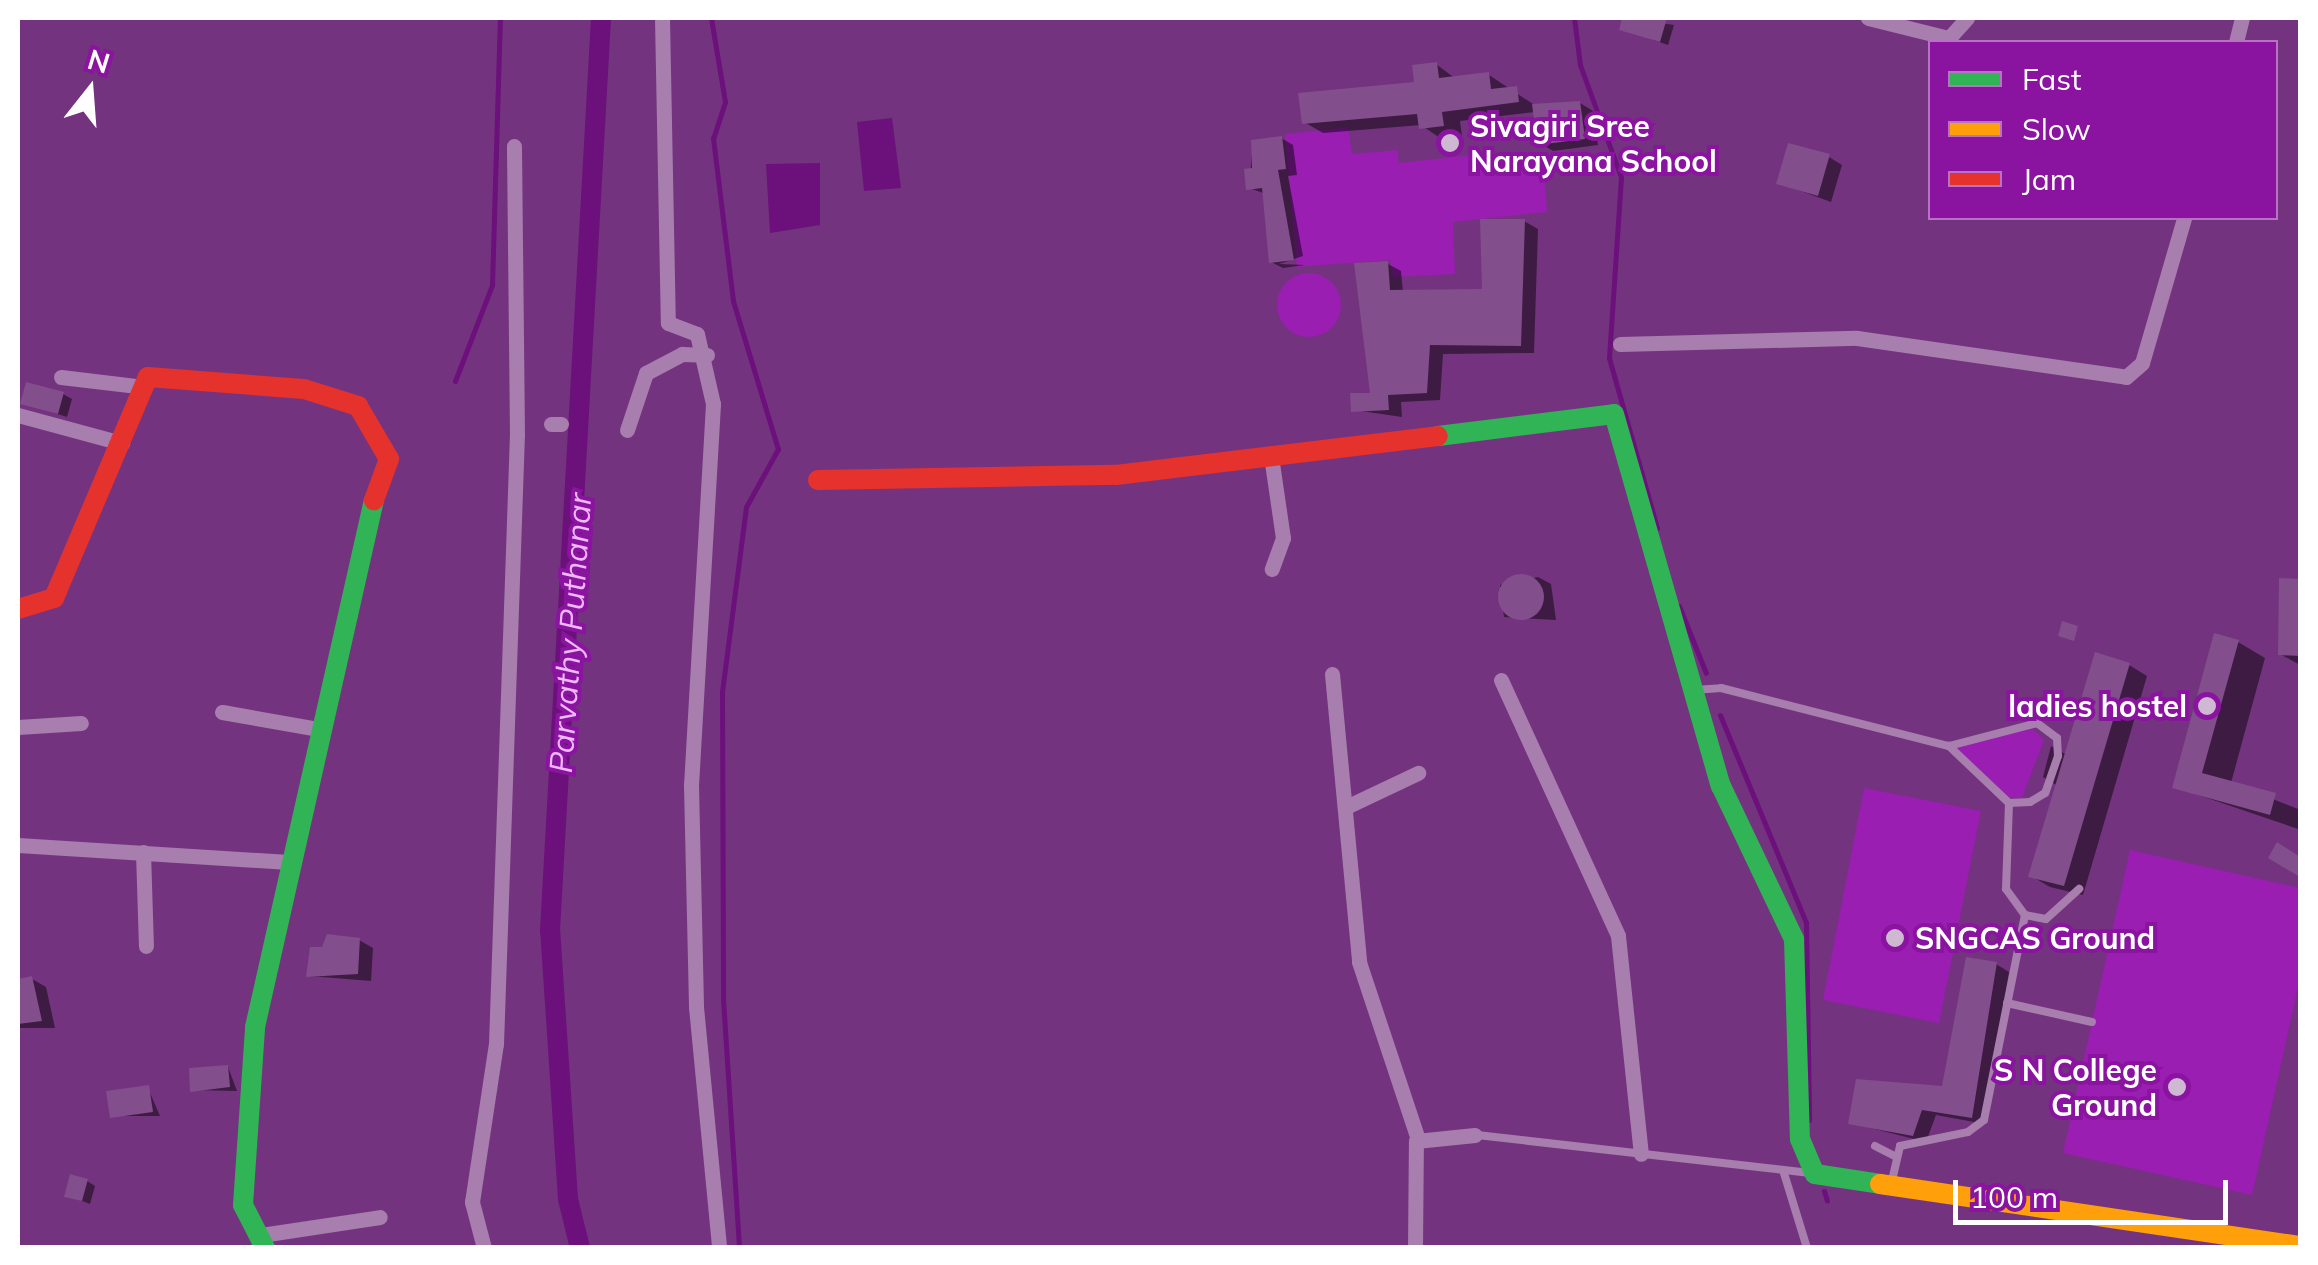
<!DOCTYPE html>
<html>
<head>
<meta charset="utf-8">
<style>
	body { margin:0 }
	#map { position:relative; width:2318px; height:1265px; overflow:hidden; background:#74337f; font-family:Mulish,sans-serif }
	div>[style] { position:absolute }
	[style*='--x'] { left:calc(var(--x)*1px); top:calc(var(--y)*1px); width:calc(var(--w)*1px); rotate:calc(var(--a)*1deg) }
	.green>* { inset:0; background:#991eb1 }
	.round { border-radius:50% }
	.water>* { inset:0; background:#6c107b }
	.shadow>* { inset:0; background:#0007 }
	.stream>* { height:5px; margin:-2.5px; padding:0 2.5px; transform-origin:2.5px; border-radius:2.5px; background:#6c107b }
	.canal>* { height:20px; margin:-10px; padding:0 10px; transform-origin:10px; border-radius:10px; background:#6c107b }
	.building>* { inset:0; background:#824e8c }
	.lane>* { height:8px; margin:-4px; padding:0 4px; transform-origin:4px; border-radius:4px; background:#a87eaf }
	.street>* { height:15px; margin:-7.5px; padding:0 7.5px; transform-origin:7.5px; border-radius:7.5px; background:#a87eaf }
	.fast>* { height:20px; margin:-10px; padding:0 10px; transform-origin:10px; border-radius:10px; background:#30b455 }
	.slow>* { height:20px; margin:-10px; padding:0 10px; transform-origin:10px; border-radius:10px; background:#ff9f0a }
	.jam>* { height:20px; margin:-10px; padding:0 10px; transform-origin:10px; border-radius:10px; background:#e5322d }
	.dots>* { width:28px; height:28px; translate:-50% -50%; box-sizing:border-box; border:5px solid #8a139f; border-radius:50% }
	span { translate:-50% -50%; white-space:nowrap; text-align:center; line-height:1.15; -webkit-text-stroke:8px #8a139f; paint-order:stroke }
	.poi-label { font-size:30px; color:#fff; font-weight:700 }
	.left { translate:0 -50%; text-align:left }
	.right { translate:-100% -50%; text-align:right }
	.water-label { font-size:32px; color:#efb8fa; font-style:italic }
	.frame { position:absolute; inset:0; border:20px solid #fff; pointer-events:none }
	.legend { position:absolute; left:1928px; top:40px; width:350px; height:180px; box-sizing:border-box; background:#8a139f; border:2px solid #b971c5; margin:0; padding:12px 18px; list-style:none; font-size:30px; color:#fff }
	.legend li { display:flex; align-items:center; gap:20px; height:50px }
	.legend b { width:50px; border:2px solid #b971c5 }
	.north { position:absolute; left:40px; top:40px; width:100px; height:100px; -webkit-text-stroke:8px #8a139f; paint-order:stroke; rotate:17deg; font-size:28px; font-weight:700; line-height:40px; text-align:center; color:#fff }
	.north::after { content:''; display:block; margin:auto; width:35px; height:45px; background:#fff; clip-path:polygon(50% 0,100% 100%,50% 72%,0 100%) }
	.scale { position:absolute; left:1953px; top:1180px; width:275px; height:45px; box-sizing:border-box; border:5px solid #fff; border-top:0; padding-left:12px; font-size:30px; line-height:35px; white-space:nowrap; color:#fff; -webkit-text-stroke:8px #8a139f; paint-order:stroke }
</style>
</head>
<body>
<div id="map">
	<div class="green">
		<i style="clip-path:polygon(1348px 127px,1352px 154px,1397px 150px,1399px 163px,1491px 153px,1511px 168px,1544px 165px,1547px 212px,1453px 222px,1455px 274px,1393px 277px,1390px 260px,1297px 267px,1285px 134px)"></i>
		<i class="round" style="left:1277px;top:273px;width:64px;height:64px"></i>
		<i style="clip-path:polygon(2033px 729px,2044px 740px,2022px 798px,2010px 798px,1954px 746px)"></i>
		<i style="clip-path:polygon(1864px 788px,1981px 811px,1939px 1023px,1823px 1000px)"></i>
		<i style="clip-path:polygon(2130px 850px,2300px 888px,2300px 978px,2252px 1195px,2063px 1153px)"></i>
	</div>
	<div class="water">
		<i style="clip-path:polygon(892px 118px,901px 188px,864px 191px,857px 122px)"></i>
		<i style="clip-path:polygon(820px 163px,820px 225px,770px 233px,766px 164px)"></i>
	</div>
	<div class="shadow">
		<i style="clip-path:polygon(1625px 18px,1674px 25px,1668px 45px,1622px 29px)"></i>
		<i style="clip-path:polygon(1436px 64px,1456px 79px,1489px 75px,1536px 106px,1580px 103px,1593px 111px,1598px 145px,1553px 151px,1540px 143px,1535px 112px,1460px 121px,1462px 136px,1440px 138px,1421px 125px,1323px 133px,1304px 122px,1417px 84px)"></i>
		<i style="clip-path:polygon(1281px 138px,1293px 145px,1297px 175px,1288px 176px,1303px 256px,1279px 264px,1305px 265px,1283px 268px,1271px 262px,1266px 194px,1249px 188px,1253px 142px)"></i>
		<i style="clip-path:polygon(1829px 157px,1842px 165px,1831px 202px,1779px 183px)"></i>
		<i style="clip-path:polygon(1524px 221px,1538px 229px,1534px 353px,1443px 354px,1440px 400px,1401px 402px,1402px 417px,1354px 410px,1373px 395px,1388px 264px,1401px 271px,1403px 292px,1484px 291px)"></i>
		<i style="clip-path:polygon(63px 394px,72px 399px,67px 417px,23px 403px)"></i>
		<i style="clip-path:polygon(1538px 577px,1551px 584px,1556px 620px,1504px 617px,1500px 585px)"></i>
		<i style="clip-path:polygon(2282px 581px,2300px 581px,2300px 665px,2280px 654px)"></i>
		<i style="clip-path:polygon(2238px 642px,2265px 658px,2231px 783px,2298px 809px,2300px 798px,2298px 829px,2175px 787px)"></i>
		<i style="clip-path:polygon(2129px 665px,2147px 676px,2083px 895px,2050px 887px,2031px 876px,2058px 786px,2043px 777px,2051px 746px,2067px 755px)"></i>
		<i style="clip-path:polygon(359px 940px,373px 948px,371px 981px,309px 976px)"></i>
		<i style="clip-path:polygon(1996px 964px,2009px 972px,1985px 1124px,1936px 1115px,1926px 1142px,1851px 1123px,1944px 1088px)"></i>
		<i style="clip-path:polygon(32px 979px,46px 987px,55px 1028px,18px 1028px,18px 982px)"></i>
		<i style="clip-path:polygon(228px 1067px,237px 1091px,192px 1090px)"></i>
		<i style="clip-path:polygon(148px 1088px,160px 1116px,112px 1116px)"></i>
		<i style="clip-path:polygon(87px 1181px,95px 1186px,90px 1204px,67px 1195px)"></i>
	</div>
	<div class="stream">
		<i style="--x:711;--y:18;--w:85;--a:80.5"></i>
		<i style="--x:725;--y:102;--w:38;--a:108"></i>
		<i style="--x:713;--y:138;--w:164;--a:83"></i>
		<i style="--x:733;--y:301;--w:155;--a:73.1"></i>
		<i style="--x:778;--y:449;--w:66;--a:118.9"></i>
		<i style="--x:746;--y:507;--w:186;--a:97.4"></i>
		<i style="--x:722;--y:691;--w:308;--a:89.8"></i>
		<i style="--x:723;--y:999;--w:250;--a:86.3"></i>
		<i style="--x:1574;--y:18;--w:47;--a:82.7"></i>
		<i style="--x:1580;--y:65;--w:119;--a:69.9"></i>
		<i style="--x:1621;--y:177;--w:181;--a:93.8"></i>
		<i style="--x:1609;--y:358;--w:177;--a:74.2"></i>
		<i style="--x:455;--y:381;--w:103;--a:-68.9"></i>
		<i style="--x:492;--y:285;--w:267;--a:-88.3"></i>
		<i style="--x:1679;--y:606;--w:72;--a:68.1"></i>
		<i style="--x:1720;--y:715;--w:225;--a:67.5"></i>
		<i style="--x:1806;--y:923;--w:197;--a:89.1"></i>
		<i style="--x:1824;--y:1191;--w:10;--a:73"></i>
	</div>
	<div class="canal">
		<i style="--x:580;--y:1248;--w:50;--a:-103.8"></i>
		<i style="--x:568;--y:1199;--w:269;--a:-93.8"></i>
		<i style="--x:550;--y:931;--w:914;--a:-86.8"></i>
	</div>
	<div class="building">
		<i style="clip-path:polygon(1622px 18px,1667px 18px,1660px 42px,1619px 30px)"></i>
		<i style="clip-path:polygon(1437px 62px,1439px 78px,1489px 72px,1491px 89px,1517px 86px,1519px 102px,1442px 112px,1444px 126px,1419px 129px,1417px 114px,1302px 124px,1298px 93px,1414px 82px,1412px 65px)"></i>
		<i style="clip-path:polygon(1580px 101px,1585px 139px,1537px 145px,1532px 104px)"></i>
		<i style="clip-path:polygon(1282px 136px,1286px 169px,1278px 170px,1294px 260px,1269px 263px,1262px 188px,1246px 190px,1244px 169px,1252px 168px,1251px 140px)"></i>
		<i style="clip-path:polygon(1788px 143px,1830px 154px,1818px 196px,1776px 184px)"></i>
		<i style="clip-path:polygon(1480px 219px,1525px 219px,1521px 346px,1430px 345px,1427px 393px,1388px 395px,1389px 410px,1351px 412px,1350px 393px,1370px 393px,1354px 263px,1388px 261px,1390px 290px,1482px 289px)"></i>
		<i style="clip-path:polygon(26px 382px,64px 392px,58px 414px,20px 404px)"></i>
		<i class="round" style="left:1498px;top:574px;width:46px;height:46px"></i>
		<i style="clip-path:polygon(2279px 578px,2300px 579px,2300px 656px,2278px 655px)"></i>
		<i style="clip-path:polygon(2062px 621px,2078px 626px,2074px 641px,2058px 636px)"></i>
		<i style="clip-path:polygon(2214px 633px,2239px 640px,2202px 773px,2276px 793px,2270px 815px,2172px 788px)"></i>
		<i style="clip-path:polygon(2095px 652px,2130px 663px,2064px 886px,2028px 877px)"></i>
		<i style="clip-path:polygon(2277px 842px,2300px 857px,2300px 877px,2268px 858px)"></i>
		<i style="clip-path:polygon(327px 934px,360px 938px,358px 974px,306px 977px,310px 947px,322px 947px)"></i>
		<i style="clip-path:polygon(1966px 957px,1997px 962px,1972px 1118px,1922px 1110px,1913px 1136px,1848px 1124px,1856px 1079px,1942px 1086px)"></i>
		<i style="clip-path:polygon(32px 976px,42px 1021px,18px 1024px,18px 979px)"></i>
		<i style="clip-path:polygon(228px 1065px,230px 1087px,190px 1092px,189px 1068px)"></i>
		<i style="clip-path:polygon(149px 1085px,153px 1112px,110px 1118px,106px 1091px)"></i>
		<i style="clip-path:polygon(70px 1174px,88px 1179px,82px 1201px,64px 1197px)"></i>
	</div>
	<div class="lane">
		<i style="--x:1694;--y:690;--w:27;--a:-4"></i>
		<i style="--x:1721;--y:688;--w:235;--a:14.3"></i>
		<i style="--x:2037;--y:723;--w:25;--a:37"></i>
		<i style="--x:2057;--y:738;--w:18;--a:87"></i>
		<i style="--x:2058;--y:756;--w:39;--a:109"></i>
		<i style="--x:2045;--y:793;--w:17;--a:149"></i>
		<i style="--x:2030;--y:802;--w:21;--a:177"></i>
		<i style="--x:2009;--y:803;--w:83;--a:-136.5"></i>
		<i style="--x:1949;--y:746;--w:91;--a:-14.6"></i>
		<i style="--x:2009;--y:803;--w:86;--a:92"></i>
		<i style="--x:2006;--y:889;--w:32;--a:54"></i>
		<i style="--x:2025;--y:915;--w:21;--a:11"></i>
		<i style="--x:2046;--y:919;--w:45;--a:-42.3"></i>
		<i style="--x:2007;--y:1003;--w:87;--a:12.6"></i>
		<i style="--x:1477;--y:1135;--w:335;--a:6.5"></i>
		<i style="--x:1875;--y:1146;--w:22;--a:27"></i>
		<i style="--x:1783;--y:1170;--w:82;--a:72.9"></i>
		<i style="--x:1891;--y:1185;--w:40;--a:-77"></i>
		<i style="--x:1900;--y:1146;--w:69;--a:-11.6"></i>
		<i style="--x:1968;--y:1132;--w:20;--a:-37"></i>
		<i style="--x:1984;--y:1120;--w:209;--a:-78.7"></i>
	</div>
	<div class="street">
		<i style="--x:662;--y:18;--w:305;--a:88.9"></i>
		<i style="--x:668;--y:323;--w:31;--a:21"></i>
		<i style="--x:697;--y:334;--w:72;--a:77.1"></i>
		<i style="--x:713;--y:404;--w:382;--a:93.3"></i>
		<i style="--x:691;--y:785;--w:222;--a:88.7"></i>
		<i style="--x:696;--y:1007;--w:242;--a:84.5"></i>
		<i style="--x:1868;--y:18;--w:83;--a:13.9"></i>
		<i style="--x:1949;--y:38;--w:27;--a:-48"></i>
		<i style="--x:2236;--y:42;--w:25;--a:-76"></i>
		<i style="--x:1620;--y:344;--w:237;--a:-1.5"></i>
		<i style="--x:1857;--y:338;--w:272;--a:8.2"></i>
		<i style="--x:2126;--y:377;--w:21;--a:-41"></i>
		<i style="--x:2142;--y:363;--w:151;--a:-73.8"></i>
		<i style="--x:61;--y:377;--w:77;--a:6.8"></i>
		<i style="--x:18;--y:415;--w:108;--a:15.1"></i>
		<i style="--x:551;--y:424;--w:10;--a:0"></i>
		<i style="--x:627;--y:430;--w:60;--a:-71.6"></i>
		<i style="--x:646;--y:373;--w:41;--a:-27.8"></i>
		<i style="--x:682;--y:354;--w:25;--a:2"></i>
		<i style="--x:1271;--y:456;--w:83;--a:81.7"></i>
		<i style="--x:1283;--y:538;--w:33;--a:110"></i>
		<i style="--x:1332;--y:674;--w:289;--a:84.6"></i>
		<i style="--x:1359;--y:962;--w:187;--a:71.6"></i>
		<i style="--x:1501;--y:680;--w:281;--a:65.4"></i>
		<i style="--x:1618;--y:936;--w:219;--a:84"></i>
		<i style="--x:222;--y:712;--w:97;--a:10"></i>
		<i style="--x:18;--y:727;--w:63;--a:-3.6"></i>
		<i style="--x:1346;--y:807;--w:80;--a:-25.3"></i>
		<i style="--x:18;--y:845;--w:275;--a:3.6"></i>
		<i style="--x:143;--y:852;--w:94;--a:88.2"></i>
		<i style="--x:261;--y:1235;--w:120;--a:-8.6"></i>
		<i style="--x:484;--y:1248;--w:48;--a:-104.6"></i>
		<i style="--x:472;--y:1202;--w:160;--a:-81.4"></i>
		<i style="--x:496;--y:1044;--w:609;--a:-88.03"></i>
		<i style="--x:517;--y:435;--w:289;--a:-90.6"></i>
		<i style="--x:1415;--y:1248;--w:107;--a:-89.5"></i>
		<i style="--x:1416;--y:1141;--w:59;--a:-5.8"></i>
	</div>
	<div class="fast">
		<i style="--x:1438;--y:436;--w:177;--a:-7.1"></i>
		<i style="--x:1614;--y:414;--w:387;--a:74"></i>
		<i style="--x:1721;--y:786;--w:170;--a:64.5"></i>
		<i style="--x:1794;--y:939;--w:200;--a:88.3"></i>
		<i style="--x:1800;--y:1139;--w:38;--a:67"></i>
		<i style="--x:1815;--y:1174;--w:66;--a:8.7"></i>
		<i style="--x:265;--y:1248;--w:48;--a:-117.1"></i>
		<i style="--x:243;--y:1205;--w:178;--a:-86.1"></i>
		<i style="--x:255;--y:1027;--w:540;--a:-77.28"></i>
	</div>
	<div class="slow">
		<i style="--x:1880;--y:1184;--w:425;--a:8.4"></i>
	</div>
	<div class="jam">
		<i style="--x:818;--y:480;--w:298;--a:-1"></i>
		<i style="--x:1116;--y:475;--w:324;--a:-6.9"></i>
		<i style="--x:18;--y:609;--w:38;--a:-17"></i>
		<i style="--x:54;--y:598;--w:240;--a:-67"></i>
		<i style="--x:148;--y:377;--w:156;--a:4.4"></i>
		<i style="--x:304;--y:389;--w:57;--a:17.5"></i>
		<i style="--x:358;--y:406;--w:61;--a:59.7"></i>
		<i style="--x:389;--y:459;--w:44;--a:110.1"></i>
	</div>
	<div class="dots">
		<i style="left:1450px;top:143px;background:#ceb8d2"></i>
		<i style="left:2207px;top:706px;background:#ceb8d2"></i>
		<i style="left:1895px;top:938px;background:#ceb8d2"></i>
		<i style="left:2177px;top:1087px;background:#ceb8d2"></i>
	</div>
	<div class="poi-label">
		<span class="left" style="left:1470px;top:143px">Sivagiri Sree<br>Narayana School</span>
		<span class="right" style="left:2187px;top:706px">ladies hostel</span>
		<span class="left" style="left:1915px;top:938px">SNGCAS Ground</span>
		<span class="right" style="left:2157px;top:1087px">S N College<br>Ground</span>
	</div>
	<div class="water-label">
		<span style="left:570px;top:633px;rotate:-86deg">Parvathy Puthanar</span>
	</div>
	<div class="frame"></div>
	<ul class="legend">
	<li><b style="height:12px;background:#30b455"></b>Fast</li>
	<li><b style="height:12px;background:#ff9f0a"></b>Slow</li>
	<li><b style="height:12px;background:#e5322d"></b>Jam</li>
	</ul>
	<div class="north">N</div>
	<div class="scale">100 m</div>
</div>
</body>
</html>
